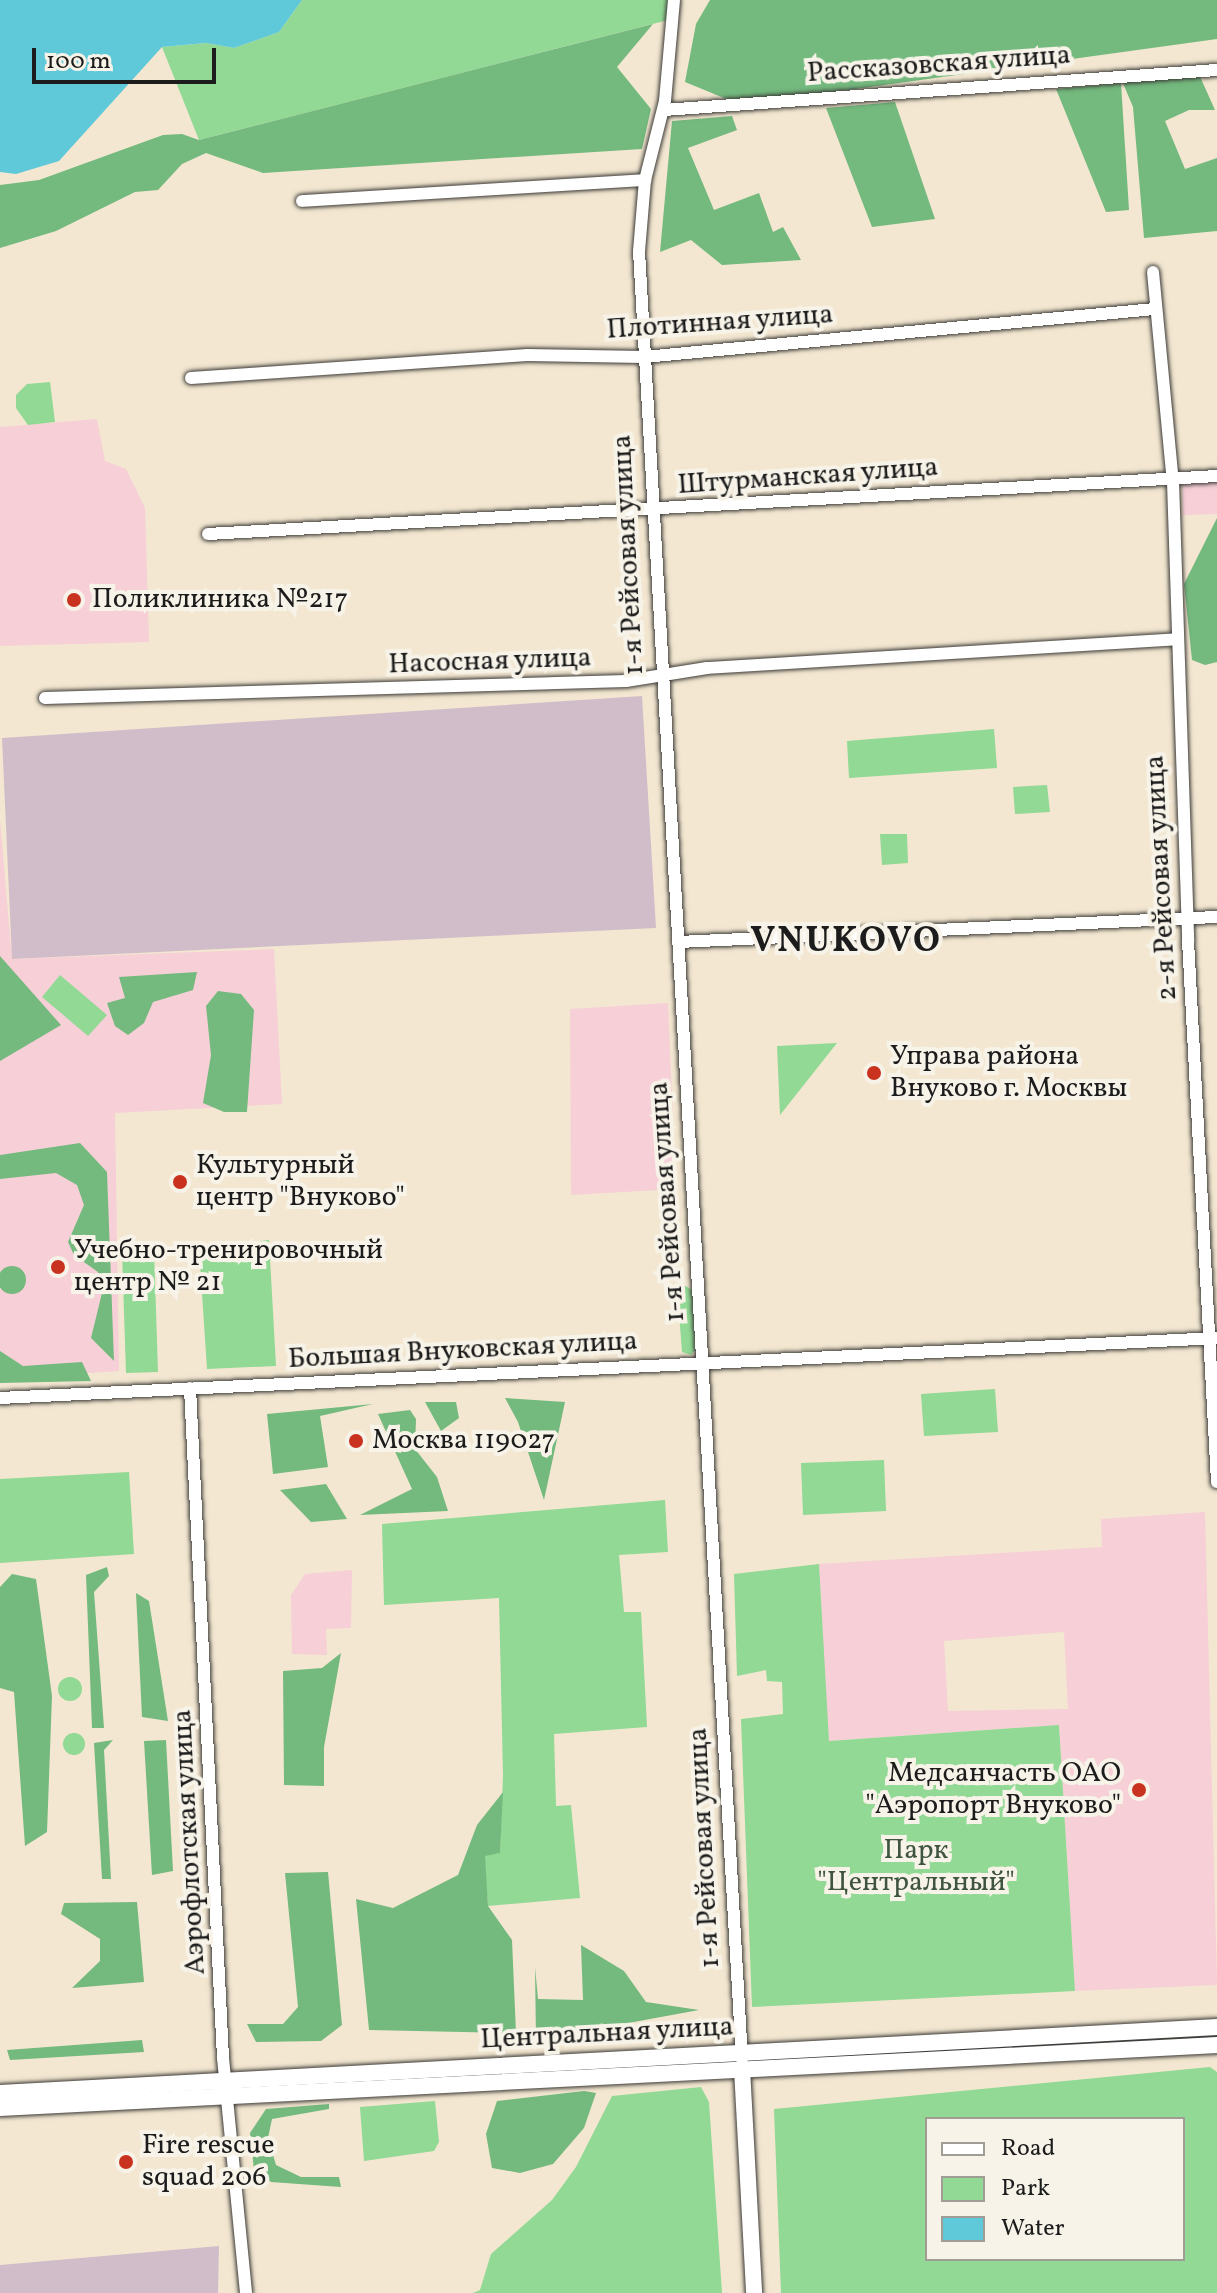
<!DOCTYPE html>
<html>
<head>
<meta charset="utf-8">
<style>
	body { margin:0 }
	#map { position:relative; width:1217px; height:2293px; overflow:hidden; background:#f3e7d1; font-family:Vollkorn,serif }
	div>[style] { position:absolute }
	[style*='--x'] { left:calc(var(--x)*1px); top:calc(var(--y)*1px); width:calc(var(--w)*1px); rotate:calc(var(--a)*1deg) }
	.built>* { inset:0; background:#f6cfd7 }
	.industrial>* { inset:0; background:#d1bdc9 }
	.green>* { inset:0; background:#91d994 }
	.round { border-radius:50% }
	.forest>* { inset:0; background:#74b97e }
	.water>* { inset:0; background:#5fc9da }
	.roads { filter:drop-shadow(0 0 2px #3c3a37) drop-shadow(0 0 2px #3c3a37) }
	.minor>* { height:12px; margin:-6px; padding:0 6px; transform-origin:6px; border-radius:6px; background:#fff }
	.major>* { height:16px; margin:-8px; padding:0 8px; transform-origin:8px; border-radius:8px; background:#fff }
	.dots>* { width:22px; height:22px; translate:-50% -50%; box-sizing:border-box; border:4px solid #f7f3e8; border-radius:50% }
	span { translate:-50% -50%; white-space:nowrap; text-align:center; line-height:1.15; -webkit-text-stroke:8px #f7f3e8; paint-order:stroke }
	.street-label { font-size:28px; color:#1c1c1c }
	.poi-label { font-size:28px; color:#1c1c1c }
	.left { translate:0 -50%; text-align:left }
	.right { translate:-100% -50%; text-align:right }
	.park-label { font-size:28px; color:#3f5540 }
	.district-label { font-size:36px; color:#1c1c1c; font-weight:700; letter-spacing:2px }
	.legend { position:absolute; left:925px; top:2117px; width:260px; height:144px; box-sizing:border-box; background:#f7f3e8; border:2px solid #9f9d96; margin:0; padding:10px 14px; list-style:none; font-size:24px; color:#1c1c1c }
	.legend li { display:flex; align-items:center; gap:16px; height:40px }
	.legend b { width:40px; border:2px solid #9f9d96 }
	.scale { position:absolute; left:32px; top:48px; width:184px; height:36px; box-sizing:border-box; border:4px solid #1c1c1c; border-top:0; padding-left:10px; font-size:24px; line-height:28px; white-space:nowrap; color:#1c1c1c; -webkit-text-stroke:6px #f7f3e8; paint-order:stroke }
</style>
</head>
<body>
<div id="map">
	<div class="built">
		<i style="clip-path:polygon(97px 419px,105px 461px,126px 469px,145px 508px,149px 642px,0 646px,0 427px)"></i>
		<i style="clip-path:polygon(1217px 476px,1217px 514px,1183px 515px,1182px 479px)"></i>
		<i style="clip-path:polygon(0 820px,12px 959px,274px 949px,282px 1104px,115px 1113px,119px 1371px,0 1379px)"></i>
		<i style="clip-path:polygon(668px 1003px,676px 1189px,571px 1195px,570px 1009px)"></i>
		<i style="clip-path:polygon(evenodd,1205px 1512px,1217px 1985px,1075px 1991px,1059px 1725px,828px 1741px,819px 1564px,1102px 1547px,1101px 1519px,1205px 1512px,1064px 1632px,1068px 1709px,948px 1711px,944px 1641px,1064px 1632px)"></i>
		<i style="clip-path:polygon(352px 1570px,351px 1628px,326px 1629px,327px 1655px,292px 1654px,291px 1595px,305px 1574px)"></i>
	</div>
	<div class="industrial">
		<i style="clip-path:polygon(642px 696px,656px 928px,12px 959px,2px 738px)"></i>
		<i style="clip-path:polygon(219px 2246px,218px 2293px,0 2293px,0 2265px)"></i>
	</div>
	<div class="green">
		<i style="clip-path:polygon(302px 0,671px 0,672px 19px,199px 140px,162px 47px,206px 43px,234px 48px,279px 32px)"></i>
		<i style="clip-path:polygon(50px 382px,55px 422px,28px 425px,16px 408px,16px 395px,27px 384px)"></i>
		<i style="clip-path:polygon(994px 729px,997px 768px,849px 778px,847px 741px)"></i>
		<i style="clip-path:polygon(1047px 785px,1050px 812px,1015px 814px,1013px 787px)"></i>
		<i style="clip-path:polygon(880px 834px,907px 834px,908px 863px,882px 865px)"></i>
		<i style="clip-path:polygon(60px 975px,107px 1015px,88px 1036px,42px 997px)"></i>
		<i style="clip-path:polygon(837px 1043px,780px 1115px,777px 1046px)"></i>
		<i style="clip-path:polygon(269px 1240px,276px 1366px,207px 1369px,199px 1248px)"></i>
		<i style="clip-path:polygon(154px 1250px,158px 1372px,126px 1373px,122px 1251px)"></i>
		<i style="clip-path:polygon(684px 1285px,692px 1290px,697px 1348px,691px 1355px,682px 1352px,677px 1286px)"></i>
		<i style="clip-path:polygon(995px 1389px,998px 1432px,924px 1436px,921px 1394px)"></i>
		<i style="clip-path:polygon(884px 1460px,886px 1511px,803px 1515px,801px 1463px)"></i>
		<i style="clip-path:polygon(129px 1472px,134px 1554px,0 1563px,0 1479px)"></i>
		<i style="clip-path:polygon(665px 1500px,668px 1552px,619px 1555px,624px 1612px,641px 1612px,647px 1727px,554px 1734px,556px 1806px,571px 1805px,580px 1898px,488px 1906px,484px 1855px,500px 1853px,503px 1775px,499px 1598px,384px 1605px,382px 1524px)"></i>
		<i style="clip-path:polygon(819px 1564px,829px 1741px,1059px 1725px,1075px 1991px,752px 2007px,741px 1719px,783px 1714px,782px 1682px,767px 1681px,766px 1670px,737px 1676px,734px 1574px)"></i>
		<i class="round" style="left:58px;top:1677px;width:24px;height:24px"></i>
		<i class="round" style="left:63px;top:1733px;width:22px;height:22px"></i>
		<i style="clip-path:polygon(evenodd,1210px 2067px,1217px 2072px,1217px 2293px,781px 2293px,774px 2109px,1210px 2067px,927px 2119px,1183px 2119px,1183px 2259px,927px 2259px,927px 2119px)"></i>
		<i style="clip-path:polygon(701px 2087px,709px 2102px,722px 2293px,473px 2293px,480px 2290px,491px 2254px,552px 2200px,576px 2167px,612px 2096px)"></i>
		<i style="clip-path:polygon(435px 2101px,439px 2142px,434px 2151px,364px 2161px,360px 2107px)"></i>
	</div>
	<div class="forest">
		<i style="clip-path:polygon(710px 0,1217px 0,1217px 39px,741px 105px,685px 82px,696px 24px)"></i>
		<i style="clip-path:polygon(653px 24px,617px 67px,651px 109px,642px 149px,263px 173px,206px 153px,182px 164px,158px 190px,135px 192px,56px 231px,0 248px,0 185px,39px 180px,163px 135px,182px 134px,199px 140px)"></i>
		<i style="clip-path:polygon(1198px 72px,1215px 110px,1189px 110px,1165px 121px,1185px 169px,1217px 158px,1217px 231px,1144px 238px,1133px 107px,1120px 76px)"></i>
		<i style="clip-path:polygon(1121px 83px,1129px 210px,1106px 212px,1056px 89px)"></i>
		<i style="clip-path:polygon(895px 102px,935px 219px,872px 227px,826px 108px)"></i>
		<i style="clip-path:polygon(732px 116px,737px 130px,688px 148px,714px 210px,759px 193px,773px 232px,783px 227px,801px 260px,722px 265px,691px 240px,660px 252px,672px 121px)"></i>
		<i style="clip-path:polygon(1217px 518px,1217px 662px,1205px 665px,1192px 660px,1184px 584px)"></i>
		<i style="clip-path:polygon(0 956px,61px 1025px,0 1061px)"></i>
		<i style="clip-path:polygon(197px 972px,193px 990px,153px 1002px,144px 1023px,128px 1035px,115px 1026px,107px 1003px,125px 998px,119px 977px)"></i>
		<i style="clip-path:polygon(218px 991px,241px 994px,254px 1010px,247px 1112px,224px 1112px,203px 1103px,211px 1055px,206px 1006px)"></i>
		<i style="clip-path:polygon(80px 1143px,107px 1172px,114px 1361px,91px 1338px,102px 1293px,98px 1272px,74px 1255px,68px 1242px,84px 1205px,77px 1185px,56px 1173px,0 1179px,0 1155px)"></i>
		<i class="round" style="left:-2px;top:1266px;width:28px;height:28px"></i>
		<i style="clip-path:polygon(0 1351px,23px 1366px,82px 1362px,91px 1381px,0 1383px)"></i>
		<i style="clip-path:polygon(505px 1398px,565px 1402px,544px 1500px,518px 1422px)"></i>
		<i style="clip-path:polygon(425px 1402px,456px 1402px,459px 1418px,441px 1431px)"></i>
		<i style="clip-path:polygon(373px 1404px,320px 1416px,328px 1467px,273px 1474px,267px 1414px)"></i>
		<i style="clip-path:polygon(410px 1410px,416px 1419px,415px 1449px,437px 1477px,448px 1511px,360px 1515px,412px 1489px,378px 1414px)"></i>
		<i style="clip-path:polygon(326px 1484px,347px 1519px,311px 1522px,280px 1490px)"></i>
		<i style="clip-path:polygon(107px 1567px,109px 1576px,94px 1592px,104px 1728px,92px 1728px,86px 1575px)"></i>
		<i style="clip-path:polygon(12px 1574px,36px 1579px,52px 1696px,47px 1832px,25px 1846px,14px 1692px,0 1688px,0 1587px)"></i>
		<i style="clip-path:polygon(136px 1593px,149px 1601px,168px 1721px,142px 1717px)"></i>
		<i style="clip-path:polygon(341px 1653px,324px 1747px,324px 1786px,284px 1785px,283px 1671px,322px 1668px)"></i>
		<i style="clip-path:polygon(113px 1740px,104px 1750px,111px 1879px,102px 1879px,94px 1743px)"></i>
		<i style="clip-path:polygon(166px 1740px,173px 1871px,152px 1875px,144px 1741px)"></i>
		<i style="clip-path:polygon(503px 1792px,500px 1853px,485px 1856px,488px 1906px,512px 1940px,516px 2033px,369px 2030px,356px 1899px,393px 1908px,458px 1875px,477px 1825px)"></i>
		<i style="clip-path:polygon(328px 1872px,342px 2025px,321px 2041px,256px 2042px,247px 2024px,283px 2024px,298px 2007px,285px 1873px)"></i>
		<i style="clip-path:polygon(137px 1902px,144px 1982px,72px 1988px,100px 1961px,100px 1939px,61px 1914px,64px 1903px)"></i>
		<i style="clip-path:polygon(581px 1945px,624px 1971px,646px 2002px,699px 2010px,536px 2040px,535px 1967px,538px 1999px,583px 2000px)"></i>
		<i style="clip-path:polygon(142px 2040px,144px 2052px,10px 2060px,7px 2050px)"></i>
		<i style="clip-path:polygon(584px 2091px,596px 2093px,584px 2128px,553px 2164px,520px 2173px,492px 2168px,486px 2134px,497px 2101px)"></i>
		<i style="clip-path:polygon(329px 2104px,329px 2109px,272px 2119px,268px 2138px,276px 2165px,301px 2177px,339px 2177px,341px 2187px,271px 2182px,254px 2170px,250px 2133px,266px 2109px)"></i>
	</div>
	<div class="water">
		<i style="clip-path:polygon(0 0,302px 0,279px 32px,234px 48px,206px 43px,162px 47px,59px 161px,16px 174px,0 172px)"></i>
	</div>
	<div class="roads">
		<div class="minor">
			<i style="--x:674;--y:0;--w:101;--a:95.1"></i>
			<i style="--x:665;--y:101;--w:81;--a:104.2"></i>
			<i style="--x:645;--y:180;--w:71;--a:94.8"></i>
			<i style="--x:639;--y:251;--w:1811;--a:86.74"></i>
			<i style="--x:664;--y:110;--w:554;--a:-4.14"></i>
			<i style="--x:302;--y:201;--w:344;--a:-3.5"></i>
			<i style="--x:1153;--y:272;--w:211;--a:84.6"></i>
			<i style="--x:1173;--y:482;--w:458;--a:88.1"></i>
			<i style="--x:1188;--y:940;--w:543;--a:86.94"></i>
			<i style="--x:191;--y:378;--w:337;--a:-3.9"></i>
			<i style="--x:527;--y:355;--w:117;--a:1"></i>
			<i style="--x:644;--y:357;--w:513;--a:-5.37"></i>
			<i style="--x:208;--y:534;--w:1011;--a:-3.29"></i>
			<i style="--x:45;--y:698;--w:581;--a:-1.68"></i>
			<i style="--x:626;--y:681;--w:82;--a:-9.1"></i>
			<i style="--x:707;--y:668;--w:469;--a:-3.5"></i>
			<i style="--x:678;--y:942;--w:540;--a:-2.66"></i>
			<i style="--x:190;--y:1388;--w:671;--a:87.18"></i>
			<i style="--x:223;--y:2058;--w:236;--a:84.4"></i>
			<i style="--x:0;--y:1398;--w:1218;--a:-2.82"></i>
		</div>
		<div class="major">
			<i style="--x:742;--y:2069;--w:224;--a:86.9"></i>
			<i style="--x:0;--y:2093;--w:1219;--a:-3.1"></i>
			<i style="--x:0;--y:2108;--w:1219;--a:-2.96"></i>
		</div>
	</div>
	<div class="dots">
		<i style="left:74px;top:600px;background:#c8321e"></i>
		<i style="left:874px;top:1073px;background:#c8321e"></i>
		<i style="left:180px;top:1182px;background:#c8321e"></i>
		<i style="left:58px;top:1267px;background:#c8321e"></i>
		<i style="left:356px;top:1441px;background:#c8321e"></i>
		<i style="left:1139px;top:1790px;background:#c8321e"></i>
		<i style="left:126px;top:2162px;background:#c8321e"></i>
	</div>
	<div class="street-label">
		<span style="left:939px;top:65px;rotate:-4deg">Рассказовская улица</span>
		<span style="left:720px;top:323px;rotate:-4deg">Плотинная улица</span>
		<span style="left:808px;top:477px;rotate:-4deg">Штурманская улица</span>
		<span style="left:629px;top:555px;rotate:-93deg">1-я Рейсовая улица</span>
		<span style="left:490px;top:662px;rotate:-2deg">Насосная улица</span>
		<span style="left:1162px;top:878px;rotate:-93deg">2-я Рейсовая улица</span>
		<span style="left:668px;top:1202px;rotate:-94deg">1-я Рейсовая улица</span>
		<span style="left:463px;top:1351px;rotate:-3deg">Большая Внуковская улица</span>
		<span style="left:190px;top:1842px;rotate:-93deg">Аэрофлотская улица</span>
		<span style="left:705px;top:1848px;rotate:-93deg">1-я Рейсовая улица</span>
		<span style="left:607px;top:2034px;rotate:-3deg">Центральная улица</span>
	</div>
	<div class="poi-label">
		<span class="left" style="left:92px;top:600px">Поликлиника №217</span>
		<span class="left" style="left:890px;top:1073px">Управа района<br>Внуково г. Москвы</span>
		<span class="left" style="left:196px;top:1182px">Культурный<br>центр "Внуково"</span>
		<span class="left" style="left:74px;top:1267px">Учебно-тренировочный<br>центр № 21</span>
		<span class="left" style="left:372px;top:1441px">Москва 119027</span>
		<span class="right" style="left:1121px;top:1790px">Медсанчасть ОАО<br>"Аэропорт Внуково"</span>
		<span class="left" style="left:142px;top:2162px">Fire rescue<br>squad 206</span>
	</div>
	<div class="park-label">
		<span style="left:916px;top:1867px">Парк<br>"Центральный"</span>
	</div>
	<div class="district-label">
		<span style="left:846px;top:943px">VNUKOVO</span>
	</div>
	<ul class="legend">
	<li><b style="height:10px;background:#fff"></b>Road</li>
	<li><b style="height:22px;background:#91d994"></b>Park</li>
	<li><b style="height:22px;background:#5fc9da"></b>Water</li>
	</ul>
	<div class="scale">100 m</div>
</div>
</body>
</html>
